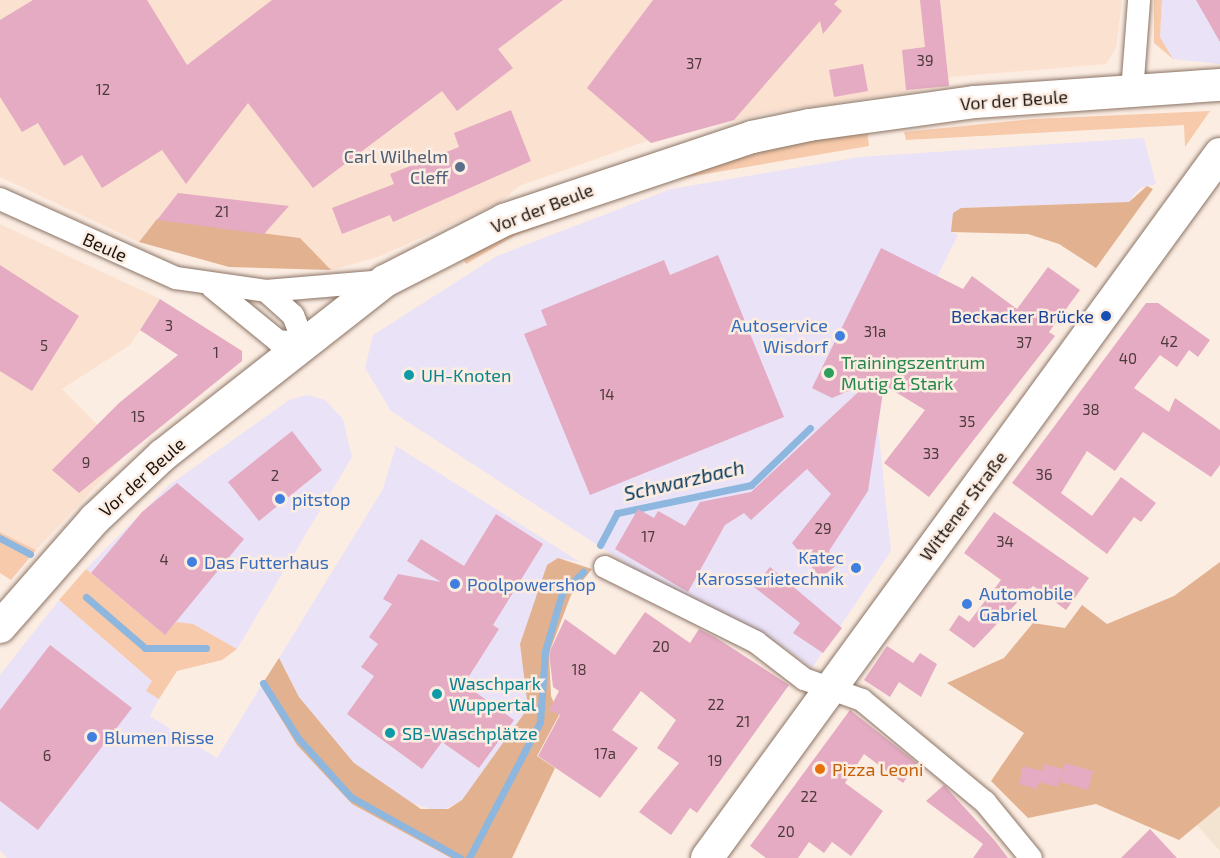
<!DOCTYPE html>
<html>
<head>
<meta charset="utf-8">
<style>
	body { margin:0 }
	#map { position:relative; width:1220px; height:858px; overflow:hidden; background:#fcede3; font-family:"Exo 2",sans-serif }
	div>[style] { position:absolute }
	[style*='--x'] { left:calc(var(--x)*1px); top:calc(var(--y)*1px); width:calc(var(--w)*1px); rotate:calc(var(--a)*1deg) }
	.commercial>* { inset:0; background:#eae2f7 }
	.built>* { inset:0; background:#fbe1d0 }
	.education>* { inset:0; background:#f3e4d1 }
	.green>* { inset:0; background:#f7caab }
	.forest>* { inset:0; background:#e1b190 }
	.stream>* { height:7px; margin:-3.5px; padding:0 3.5px; transform-origin:3.5px; border-radius:3.5px; background:#8db7de }
	.building>* { inset:0; background:#e4abc2 }
	.roads { filter:drop-shadow(0 0 2px #8b7566) drop-shadow(0 0 2px #8b7566) }
	.street>* { height:22px; margin:-11px; padding:0 11px; transform-origin:11px; border-radius:11px; background:#fff }
	.secondary>* { height:32px; margin:-16px; padding:0 16px; transform-origin:16px; border-radius:16px; background:#fff }
	.dots>* { width:16px; height:16px; translate:-50% -50%; box-sizing:border-box; border:3px solid #fcede3; border-radius:50% }
	span { translate:-50% -50%; white-space:nowrap; text-align:center; line-height:1.15; -webkit-text-stroke:5px #fcede3; paint-order:stroke }
	.number-label { font-size:15px; color:#4e3a3b }
	.number-label span { -webkit-text-stroke-width:0 }
	.street-label { font-size:18px; color:#1c140e }
	.service-label { font-size:18px; color:#4e5e75 }
	.right { translate:-100% -50%; text-align:right }
	.transit-label { font-size:18px; color:#164399 }
	.shop-label { font-size:18px; color:#366cbe }
	.left { translate:0 -50%; text-align:left }
	.leisure-label { font-size:18px; color:#27864d }
	.culture-label { font-size:18px; color:#0d838f }
	.food-label { font-size:18px; color:#c56008 }
	.water-label { font-size:20px; color:#02365a; font-style:italic }
</style>
</head>
<body>
<div id="map">
	<div class="commercial">
		<i style="clip-path:polygon(1162px 0,1220px 0,1220px 64px,1173px 59px,1160px 37px)"></i>
		<i style="clip-path:polygon(1144px 138px,1156px 184px,1140px 188px,1129px 202px,961px 208px,951px 232px,958px 235px,884px 384px,878px 427px,891px 551px,812px 668px,782px 646px,653px 581px,391px 411px,365px 368px,373px 335px,497px 256px,671px 189px,860px 157px)"></i>
		<i style="clip-path:polygon(307px 395px,325px 400px,343px 419px,352px 457px,237px 649px,193px 624px,164px 635px,86px 569px,168px 486px,289px 400px)"></i>
		<i style="clip-path:polygon(396px 446px,580px 562px,558px 558px,520px 644px,528px 708px,462px 800px,440px 812px,406px 801px,354px 763px,299px 697px,279px 658px,383px 489px)"></i>
		<i style="clip-path:polygon(59px 600px,152px 681px,159px 699px,150px 716px,217px 758px,261px 686px,297px 745px,352px 804px,451px 858px,7px 858px,0 850px,0 675px)"></i>
	</div>
	<div class="built">
		<i style="clip-path:polygon(0 0,1122px 0,1116px 48px,1106px 64px,949px 77px,949px 86px,777px 111px,644px 142px,519px 186px,499px 203px,378px 257px,331px 270px,300px 238px,157px 219px,139px 242px,0 177px)"></i>
		<i style="clip-path:polygon(0 224px,160px 299px,130px 345px,62px 389px,126px 454px,36px 550px,0 532px)"></i>
	</div>
	<div class="education">
		<i style="clip-path:polygon(1220px 806px,1220px 851px,1194px 822px)"></i>
	</div>
	<div class="green">
		<i style="clip-path:polygon(1154px 0,1162px 0,1160px 37px,1173px 59px,1154px 43px)"></i>
		<i style="clip-path:polygon(1210px 111px,1185px 147px,1184px 125px,906px 140px,904px 132px,1033px 119px)"></i>
		<i style="clip-path:polygon(867px 130px,869px 146px,665px 181px,516px 235px,466px 264px,464px 260px,499px 238px,727px 156px)"></i>
		<i style="clip-path:polygon(0 532px,36px 550px,11px 580px,0 573px)"></i>
		<i style="clip-path:polygon(86px 569px,164px 634px,176px 622px,193px 624px,237px 649px,222px 660px,177px 671px,159px 699px,146px 691px,152px 681px,59px 600px)"></i>
	</div>
	<div class="forest">
		<i style="clip-path:polygon(1147px 186px,1153px 189px,1096px 268px,1059px 244px,1028px 234px,951px 232px,953px 213px,961px 208px,1129px 202px)"></i>
		<i style="clip-path:polygon(157px 219px,300px 238px,331px 270px,229px 267px,139px 242px)"></i>
		<i style="clip-path:polygon(558px 558px,592px 569px,571px 595px,549px 653px,551px 696px,559px 715px,537px 756px,555px 768px,512px 858px,451px 858px,352px 804px,297px 745px,261px 686px,279px 658px,299px 697px,354px 763px,421px 809px,448px 809px,462px 800px,528px 708px,520px 644px,547px 565px)"></i>
		<i style="clip-path:polygon(1220px 562px,1220px 806px,1179px 840px,1096px 804px,1028px 818px,991px 781px,1024px 733px,947px 683px,1004px 658px,1033px 623px,1065px 628px,1082px 605px,1107px 624px,1174px 596px)"></i>
	</div>
	<div class="stream">
		<i style="--x:0;--y:538;--w:34;--a:28"></i>
		<i style="--x:600;--y:545;--w:36;--a:-62"></i>
		<i style="--x:617;--y:513;--w:137;--a:-11.8"></i>
		<i style="--x:751;--y:485;--w:82;--a:-44"></i>
		<i style="--x:86;--y:597;--w:78;--a:40.8"></i>
		<i style="--x:145;--y:648;--w:61;--a:0"></i>
		<i style="--x:263;--y:683;--w:65;--a:57.5"></i>
		<i style="--x:298;--y:738;--w:79;--a:48.1"></i>
		<i style="--x:351;--y:797;--w:125;--a:29.2"></i>
		<i style="--x:469;--y:858;--w:153;--a:-62.4"></i>
		<i style="--x:540;--y:722;--w:71;--a:-86"></i>
		<i style="--x:545;--y:651;--w:60;--a:-73.7"></i>
		<i style="--x:562;--y:593;--w:30;--a:-45"></i>
	</div>
	<div class="building">
		<i style="clip-path:polygon(33px 0,147px 0,187px 65px,272px 0,563px 0,498px 49px,513px 68px,457px 111px,442px 91px,313px 188px,248px 103px,186px 184px,162px 150px,102px 188px,82px 155px,64px 166px,38px 123px,22px 132px,0 97px,0 20px)"></i>
		<i style="clip-path:polygon(653px 0,838px 0,834px 4px,842px 11px,823px 34px,820px 21px,734px 120px,651px 143px,587px 88px)"></i>
		<i style="clip-path:polygon(920px 0,940px 0,949px 86px,906px 90px,902px 50px,925px 47px)"></i>
		<i style="clip-path:polygon(1196px 0,1220px 0,1220px 42px)"></i>
		<i style="clip-path:polygon(863px 64px,868px 91px,834px 97px,829px 70px)"></i>
		<i style="clip-path:polygon(511px 110px,531px 161px,393px 222px,390px 215px,342px 234px,332px 208px,394px 184px,390px 174px,459px 147px,454px 133px)"></i>
		<i style="clip-path:polygon(178px 193px,289px 206px,264px 234px,157px 220px)"></i>
		<i style="clip-path:polygon(881px 248px,963px 289px,972px 276px,1017px 309px,1048px 267px,1080px 290px,1049px 332px,1055px 336px,929px 497px,884px 463px,925px 410px,884px 385px,868px 491px,829px 551px,839px 563px,821px 578px,792px 543px,831px 494px,807px 469px,751px 520px,744px 513px,725px 525px,688px 592px,615px 549px,638px 509px,654px 518px,658px 511px,685px 526px,700px 502px,751px 492px,868px 383px,832px 398px,812px 388px)"></i>
		<i style="clip-path:polygon(718px 255px,784px 417px,590px 495px,524px 334px,547px 325px,541px 310px,664px 260px,670px 275px)"></i>
		<i style="clip-path:polygon(0 265px,79px 316px,32px 391px,0 371px)"></i>
		<i style="clip-path:polygon(160px 299px,242px 351px,242px 361px,79px 493px,52px 470px,119px 403px,178px 355px,140px 330px)"></i>
		<i style="clip-path:polygon(1146px 303px,1158px 303px,1210px 340px,1198px 357px,1189px 350px,1177px 367px,1160px 355px,1134px 388px,1169px 412px,1175px 398px,1220px 430px,1220px 465px,1211px 477px,1143px 432px,1115px 471px,1087px 451px,1061px 493px,1092px 516px,1121px 477px,1156px 503px,1141px 522px,1134px 517px,1107px 554px,1012px 483px)"></i>
		<i style="clip-path:polygon(292px 431px,322px 470px,259px 521px,228px 482px)"></i>
		<i style="clip-path:polygon(177px 483px,244px 539px,165px 635px,91px 573px,142px 512px)"></i>
		<i style="clip-path:polygon(994px 512px,1089px 578px,1066px 610px,1033px 586px,974px 648px,949px 630px,959px 615px,969px 622px,1001px 580px,964px 553px)"></i>
		<i style="clip-path:polygon(496px 514px,543px 544px,493px 625px,499px 629px,464px 684px,514px 720px,479px 768px,442px 742px,422px 769px,347px 714px,374px 676px,361px 667px,378px 644px,369px 637px,392px 604px,383px 599px,398px 574px,441px 582px,407px 561px,421px 539px,464px 566px)"></i>
		<i style="clip-path:polygon(770px 567px,842px 628px,823px 653px,793px 633px,800px 623px,754px 587px)"></i>
		<i style="clip-path:polygon(645px 612px,690px 643px,699px 629px,715px 637px,789px 685px,697px 813px,690px 808px,671px 835px,639px 812px,679px 763px,657px 748px,676px 720px,641px 691px,612px 730px,638px 748px,600px 798px,538px 756px,560px 715px,549px 710px,559px 691px,553px 687px,549px 653px,565px 619px,615px 655px)"></i>
		<i style="clip-path:polygon(50px 645px,132px 708px,38px 830px,0 801px,0 710px)"></i>
		<i style="clip-path:polygon(887px 646px,913px 663px,920px 653px,937px 664px,921px 697px,899px 682px,890px 697px,864px 680px)"></i>
		<i style="clip-path:polygon(850px 710px,917px 763px,903px 783px,864px 754px,845px 783px,883px 811px,851px 856px,832px 842px,824px 853px,809px 842px,798px 858px,766px 858px,750px 846px)"></i>
		<i style="clip-path:polygon(1065px 763px,1093px 771px,1088px 790px,1060px 782px)"></i>
		<i style="clip-path:polygon(1044px 764px,1063px 769px,1058px 787px,1039px 782px,1041px 777px,1037px 789px,1019px 784px,1023px 766px,1042px 771px)"></i>
		<i style="clip-path:polygon(944px 785px,995px 841px,1008px 858px,973px 858px,983px 844px,926px 801px)"></i>
		<i style="clip-path:polygon(1150px 829px,1177px 858px,1121px 858px)"></i>
	</div>
	<div class="roads">
		<div class="street">
			<i style="--x:1132;--y:92;--w:92;--a:-85.6"></i>
			<i style="--x:0;--y:199;--w:193;--a:24.2"></i>
			<i style="--x:176;--y:278;--w:91;--a:8.2"></i>
			<i style="--x:266;--y:291;--w:36;--a:42"></i>
			<i style="--x:293;--y:315;--w:30;--a:69"></i>
			<i style="--x:304;--y:343;--w:26;--a:-176"></i>
			<i style="--x:278;--y:341;--w:85;--a:-140.7"></i>
			<i style="--x:266;--y:291;--w:119;--a:-4.8"></i>
			<i style="--x:605;--y:567;--w:169;--a:26.4"></i>
			<i style="--x:756;--y:642;--w:61;--a:37.6"></i>
			<i style="--x:804;--y:679;--w:62;--a:19.9"></i>
			<i style="--x:862;--y:700;--w:160;--a:39.7"></i>
			<i style="--x:985;--y:802;--w:72;--a:50.6"></i>
		</div>
		<div class="secondary">
			<i style="--x:0;--y:627;--w:144;--a:-48.7"></i>
			<i style="--x:95;--y:519;--w:93;--a:-43.3"></i>
			<i style="--x:163;--y:455;--w:282;--a:-38.1"></i>
			<i style="--x:385;--y:281;--w:134;--a:-27.1"></i>
			<i style="--x:504;--y:220;--w:262;--a:-18.5"></i>
			<i style="--x:752;--y:137;--w:58;--a:-11.9"></i>
			<i style="--x:809;--y:125;--w:168;--a:-7.9"></i>
			<i style="--x:975;--y:102;--w:246;--a:-4"></i>
			<i style="--x:707;--y:858;--w:871;--a:-53.92"></i>
		</div>
	</div>
	<div class="dots">
		<i style="left:460px;top:167px;background:#5c6f8a"></i>
		<i style="left:1106px;top:316px;background:#1a4fb4"></i>
		<i style="left:840px;top:336px;background:#3f7fe0"></i>
		<i style="left:829px;top:373px;background:#2e9e5b"></i>
		<i style="left:409px;top:375px;background:#0f9aa8"></i>
		<i style="left:280px;top:499px;background:#3f7fe0"></i>
		<i style="left:192px;top:562px;background:#3f7fe0"></i>
		<i style="left:856px;top:568px;background:#3f7fe0"></i>
		<i style="left:455px;top:584px;background:#3f7fe0"></i>
		<i style="left:967px;top:604px;background:#3f7fe0"></i>
		<i style="left:437px;top:694px;background:#0f9aa8"></i>
		<i style="left:390px;top:733px;background:#0f9aa8"></i>
		<i style="left:92px;top:737px;background:#3f7fe0"></i>
		<i style="left:820px;top:769px;background:#e8710a"></i>
	</div>
	<div class="number-label">
		<span style="left:925px;top:61px">39</span>
		<span style="left:694px;top:64px">37</span>
		<span style="left:103px;top:90px">12</span>
		<span style="left:222px;top:212px">21</span>
		<span style="left:169px;top:326px">3</span>
		<span style="left:875px;top:332px">31a</span>
		<span style="left:1169px;top:342px">42</span>
		<span style="left:1024px;top:343px">37</span>
		<span style="left:44px;top:346px">5</span>
		<span style="left:216px;top:353px">1</span>
		<span style="left:1128px;top:359px">40</span>
		<span style="left:607px;top:395px">14</span>
		<span style="left:1091px;top:410px">38</span>
		<span style="left:138px;top:417px">15</span>
		<span style="left:967px;top:422px">35</span>
		<span style="left:931px;top:454px">33</span>
		<span style="left:86px;top:463px">9</span>
		<span style="left:1044px;top:475px">36</span>
		<span style="left:275px;top:476px">2</span>
		<span style="left:823px;top:529px">29</span>
		<span style="left:648px;top:537px">17</span>
		<span style="left:1005px;top:542px">34</span>
		<span style="left:164px;top:560px">4</span>
		<span style="left:661px;top:647px">20</span>
		<span style="left:579px;top:670px">18</span>
		<span style="left:716px;top:705px">22</span>
		<span style="left:743px;top:722px">21</span>
		<span style="left:605px;top:754px">17a</span>
		<span style="left:47px;top:756px">6</span>
		<span style="left:715px;top:761px">19</span>
		<span style="left:809px;top:797px">22</span>
		<span style="left:786px;top:832px">20</span>
	</div>
	<div class="street-label">
		<span style="left:1014px;top:100px;rotate:-4deg">Vor der Beule</span>
		<span style="left:542px;top:208px;rotate:-21deg">Vor der Beule</span>
		<span style="left:105px;top:247px;rotate:24deg">Beule</span>
		<span style="left:142px;top:477px;rotate:-42deg">Vor der Beule</span>
		<span style="left:963px;top:506px;rotate:-53deg">Wittener Straße</span>
	</div>
	<div class="service-label">
		<span class="right" style="left:448px;top:167px">Carl Wilhelm<br>Cleff</span>
	</div>
	<div class="transit-label">
		<span class="right" style="left:1094px;top:316px">Beckacker Brücke</span>
	</div>
	<div class="shop-label">
		<span class="right" style="left:828px;top:336px">Autoservice<br>Wisdorf</span>
		<span class="left" style="left:292px;top:499px">pitstop</span>
		<span class="right" style="left:844px;top:568px">Katec<br>Karosserietechnik</span>
		<span class="left" style="left:204px;top:562px">Das Futterhaus</span>
		<span class="left" style="left:467px;top:584px">Poolpowershop</span>
		<span class="left" style="left:979px;top:604px">Automobile<br>Gabriel</span>
		<span class="left" style="left:104px;top:737px">Blumen Risse</span>
	</div>
	<div class="leisure-label">
		<span class="left" style="left:841px;top:373px">Trainingszentrum<br>Mutig &amp; Stark</span>
	</div>
	<div class="culture-label">
		<span class="left" style="left:421px;top:375px">UH-Knoten</span>
		<span class="left" style="left:449px;top:694px">Waschpark<br>Wuppertal</span>
		<span class="left" style="left:402px;top:733px">SB-Waschplätze</span>
	</div>
	<div class="food-label">
		<span class="left" style="left:832px;top:769px">Pizza Leoni</span>
	</div>
	<div class="water-label">
		<span style="left:684px;top:480px;rotate:-13deg">Schwarzbach</span>
	</div>
</div>
</body>
</html>
